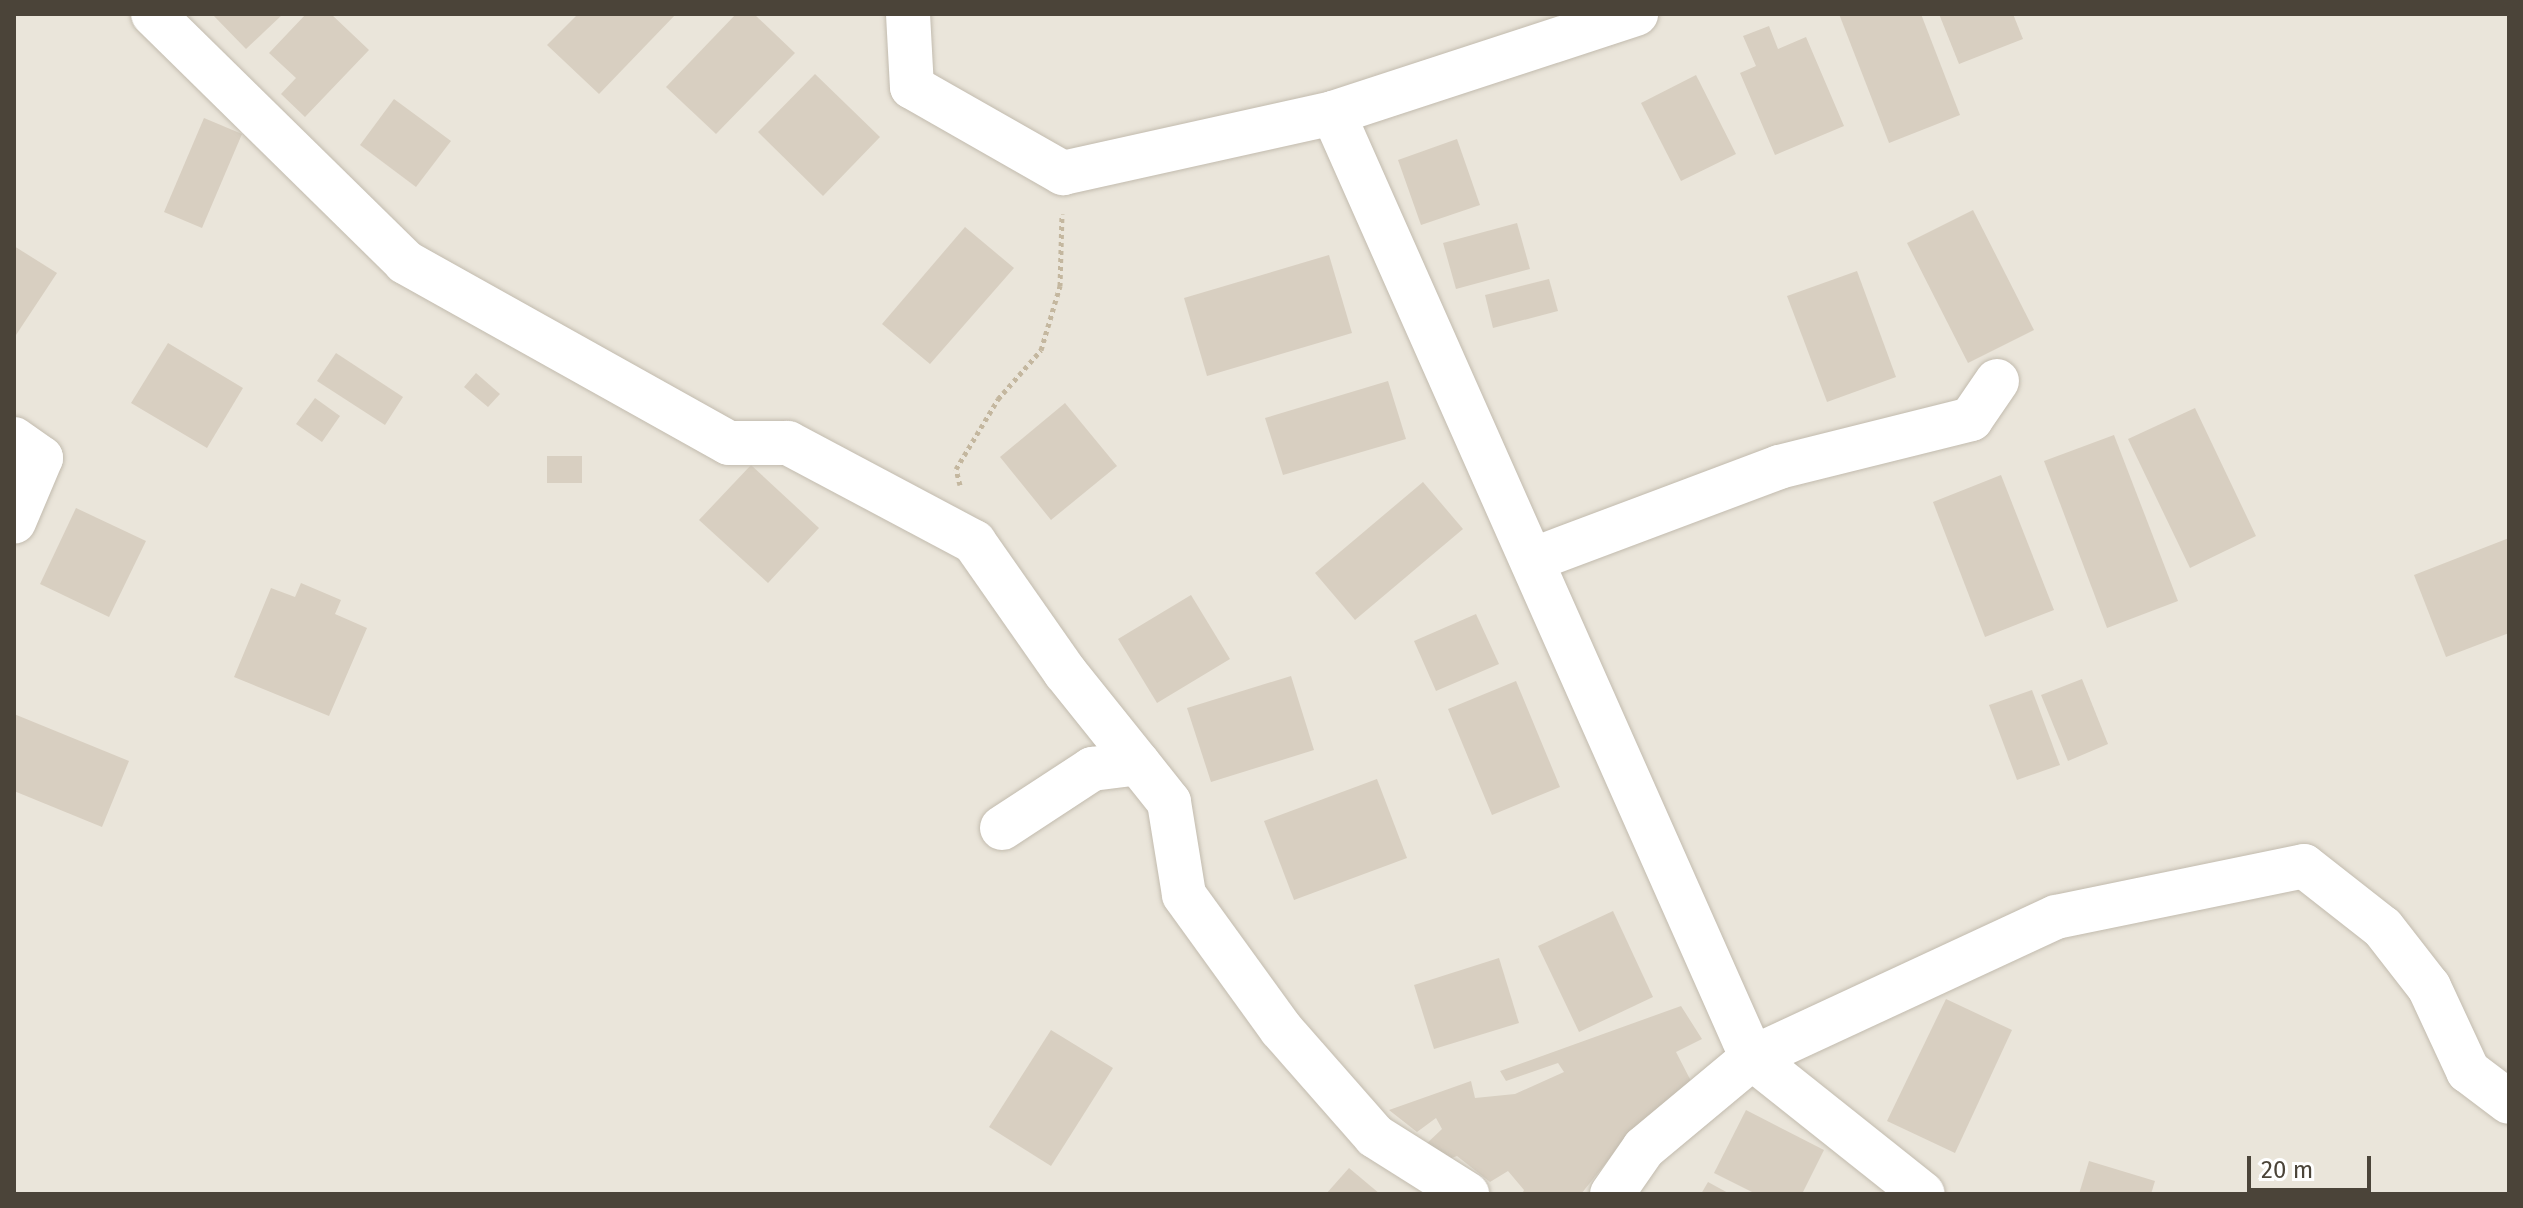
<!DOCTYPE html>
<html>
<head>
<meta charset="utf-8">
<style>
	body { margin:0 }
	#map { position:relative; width:2523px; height:1208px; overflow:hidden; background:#f6f3ec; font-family:"Fira Sans",sans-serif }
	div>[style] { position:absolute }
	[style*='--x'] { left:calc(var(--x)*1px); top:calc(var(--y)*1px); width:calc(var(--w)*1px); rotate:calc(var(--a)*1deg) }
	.residential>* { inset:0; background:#eae5da }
	.building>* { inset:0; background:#d8cfc1 }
	.path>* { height:5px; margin-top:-2.5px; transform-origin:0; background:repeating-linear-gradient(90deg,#c4b79f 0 4px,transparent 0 8px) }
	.roads { filter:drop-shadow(0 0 2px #c2bbae) drop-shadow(0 0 2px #c2bbae) }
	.street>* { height:44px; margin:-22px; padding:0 22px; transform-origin:22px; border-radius:22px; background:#fff }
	span { translate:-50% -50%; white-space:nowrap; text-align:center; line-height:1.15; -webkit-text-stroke:8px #fff; paint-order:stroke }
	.frame { position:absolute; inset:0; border:16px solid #4b4439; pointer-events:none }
	.scale { position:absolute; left:2247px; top:1156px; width:124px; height:36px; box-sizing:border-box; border:4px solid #4b4439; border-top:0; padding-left:10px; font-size:24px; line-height:28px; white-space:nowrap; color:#4b4439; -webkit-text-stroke:6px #fff; paint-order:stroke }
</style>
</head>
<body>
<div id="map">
	<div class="residential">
		<i style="clip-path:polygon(14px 14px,2509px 14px,2509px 1194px,14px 1194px)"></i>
	</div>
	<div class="building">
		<i style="clip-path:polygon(212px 14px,283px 14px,246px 49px)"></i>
		<i style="clip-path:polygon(306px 14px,331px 14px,369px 50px,305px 117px,281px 94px,296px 78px,269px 53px)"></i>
		<i style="clip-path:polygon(578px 14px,676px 14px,599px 94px,547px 45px)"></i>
		<i style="clip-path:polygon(736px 14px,754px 14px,795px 53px,716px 134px,666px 87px)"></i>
		<i style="clip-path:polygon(1839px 14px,1921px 14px,1960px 115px,1889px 143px)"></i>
		<i style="clip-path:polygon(1939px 14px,2013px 14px,2023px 39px,1959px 64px)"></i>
		<i style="clip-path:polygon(1769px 26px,1778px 49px,1806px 37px,1844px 126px,1775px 155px,1740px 73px,1756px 66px,1743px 36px)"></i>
		<i style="clip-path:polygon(815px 74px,880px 137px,823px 196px,758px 132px)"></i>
		<i style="clip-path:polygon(1696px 75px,1736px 154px,1681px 181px,1641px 103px)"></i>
		<i style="clip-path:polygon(394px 99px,451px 141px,416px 187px,360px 145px)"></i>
		<i style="clip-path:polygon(204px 118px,242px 134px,202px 228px,164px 212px)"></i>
		<i style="clip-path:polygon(1457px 139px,1480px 205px,1421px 225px,1398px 160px)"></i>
		<i style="clip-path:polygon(1973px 210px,2034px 330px,1968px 363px,1907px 243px)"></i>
		<i style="clip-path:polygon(1517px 223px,1530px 269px,1456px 289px,1443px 243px)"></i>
		<i style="clip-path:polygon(965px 227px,1014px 268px,930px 364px,882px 324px)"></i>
		<i style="clip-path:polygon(14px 246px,57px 273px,14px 338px)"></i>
		<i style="clip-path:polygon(1329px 255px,1352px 333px,1207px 376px,1184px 298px)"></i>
		<i style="clip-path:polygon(1857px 271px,1896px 377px,1827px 402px,1787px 296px)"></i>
		<i style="clip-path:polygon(1549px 279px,1558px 311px,1493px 328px,1485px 295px)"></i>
		<i style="clip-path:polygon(168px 343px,243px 388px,207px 448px,131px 403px)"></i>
		<i style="clip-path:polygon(336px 353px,403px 397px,385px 425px,317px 381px)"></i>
		<i style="clip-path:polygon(476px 373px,500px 394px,488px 407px,464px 387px)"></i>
		<i style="clip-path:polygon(1388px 381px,1406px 439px,1283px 475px,1265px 418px)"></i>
		<i style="clip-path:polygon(315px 398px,340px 416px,322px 442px,296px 424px)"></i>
		<i style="clip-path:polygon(1065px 403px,1117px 466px,1051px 520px,1000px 457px)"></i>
		<i style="clip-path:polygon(2195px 408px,2256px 536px,2190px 568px,2128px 439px)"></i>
		<i style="clip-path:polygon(2114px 435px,2178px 601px,2107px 628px,2044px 461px)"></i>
		<i style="clip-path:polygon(547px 456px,582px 456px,582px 483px,547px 483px)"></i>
		<i style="clip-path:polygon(751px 465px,819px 528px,768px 583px,699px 520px)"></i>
		<i style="clip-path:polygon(2001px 475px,2054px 610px,1985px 637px,1933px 502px)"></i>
		<i style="clip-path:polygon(1423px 482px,1463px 529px,1355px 620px,1315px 573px)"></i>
		<i style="clip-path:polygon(76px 508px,146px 541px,109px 617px,40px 584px)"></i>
		<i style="clip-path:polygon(2509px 538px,2509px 633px,2446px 657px,2414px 575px)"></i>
		<i style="clip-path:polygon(301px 583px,341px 600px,335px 614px,367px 628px,329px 716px,234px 677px,271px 588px,295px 597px)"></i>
		<i style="clip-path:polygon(1191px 595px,1230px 659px,1157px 703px,1118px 639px)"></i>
		<i style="clip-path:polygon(1476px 614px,1499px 664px,1436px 691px,1414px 641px)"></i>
		<i style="clip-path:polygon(1291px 676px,1314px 750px,1211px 782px,1187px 708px)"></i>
		<i style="clip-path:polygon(2082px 679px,2108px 744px,2068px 761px,2041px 695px)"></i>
		<i style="clip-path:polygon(1516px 681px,1560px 787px,1492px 815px,1448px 709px)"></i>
		<i style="clip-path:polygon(2032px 690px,2060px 765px,2017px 780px,1989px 705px)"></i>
		<i style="clip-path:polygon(14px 714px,129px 761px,102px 827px,14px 791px)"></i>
		<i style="clip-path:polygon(1377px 779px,1407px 858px,1294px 900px,1264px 821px)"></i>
		<i style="clip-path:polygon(1613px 911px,1653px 997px,1579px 1032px,1538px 946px)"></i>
		<i style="clip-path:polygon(1499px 958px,1519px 1023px,1434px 1049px,1414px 985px)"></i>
		<i style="clip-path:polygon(1946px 999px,2012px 1030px,1955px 1153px,1887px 1121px)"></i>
		<i style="clip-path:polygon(1681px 1006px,1702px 1039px,1676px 1052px,1692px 1083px,1630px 1133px,1581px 1194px,1522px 1194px,1524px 1190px,1508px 1171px,1490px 1182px,1457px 1156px,1439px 1163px,1423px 1147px,1442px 1129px,1436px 1118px,1417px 1132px,1389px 1110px,1471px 1081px,1475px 1098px,1515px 1094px,1564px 1072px,1558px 1063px,1506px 1081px,1500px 1071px)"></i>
		<i style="clip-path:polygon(1051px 1030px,1113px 1068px,1051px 1166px,989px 1127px)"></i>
		<i style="clip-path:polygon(1746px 1110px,1824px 1150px,1802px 1194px,1756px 1194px,1714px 1173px)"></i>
		<i style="clip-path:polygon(2089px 1161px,2155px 1181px,2151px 1194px,2079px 1194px)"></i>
		<i style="clip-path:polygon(1349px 1168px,1380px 1194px,1326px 1194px)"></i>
		<i style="clip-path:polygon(1708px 1182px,1730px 1194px,1701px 1194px)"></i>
	</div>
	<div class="path">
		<i style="--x:960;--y:485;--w:16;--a:-104"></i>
		<i style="--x:956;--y:469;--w:82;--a:-59"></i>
		<i style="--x:998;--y:399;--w:65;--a:-48.7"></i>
		<i style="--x:1041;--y:350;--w:67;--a:-73.5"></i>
		<i style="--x:1060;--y:286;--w:72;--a:-88.4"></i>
	</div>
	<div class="roads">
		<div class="street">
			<i style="--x:153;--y:14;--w:354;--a:44.5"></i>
			<i style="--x:405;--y:262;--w:371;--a:29.2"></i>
			<i style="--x:729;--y:443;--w:59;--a:0"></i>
			<i style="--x:788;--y:443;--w:211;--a:28"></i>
			<i style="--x:974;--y:542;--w:159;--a:55"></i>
			<i style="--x:1065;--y:672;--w:117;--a:51.3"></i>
			<i style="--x:908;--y:14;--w:73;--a:86.9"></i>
			<i style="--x:912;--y:87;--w:174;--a:29.7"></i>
			<i style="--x:1063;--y:173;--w:277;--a:-12.5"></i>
			<i style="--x:1333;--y:113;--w:319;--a:-18.1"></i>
			<i style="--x:1333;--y:113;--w:1034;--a:66.09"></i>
			<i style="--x:1752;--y:1058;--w:218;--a:38.5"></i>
			<i style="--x:14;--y:439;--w:33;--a:35"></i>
			<i style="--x:41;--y:458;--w:69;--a:112.9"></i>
			<i style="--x:1532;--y:560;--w:264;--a:-20.6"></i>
			<i style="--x:1779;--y:467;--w:198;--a:-14"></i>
			<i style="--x:1971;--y:419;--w:46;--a:-55.6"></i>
			<i style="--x:1002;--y:828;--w:108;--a:-33.2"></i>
			<i style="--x:1092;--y:769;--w:46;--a:-7.4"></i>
			<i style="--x:1138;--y:763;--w:50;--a:51.5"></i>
			<i style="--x:1169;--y:802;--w:94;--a:80.8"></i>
			<i style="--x:1184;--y:895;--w:165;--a:54.1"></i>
			<i style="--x:1281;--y:1029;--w:142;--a:48.7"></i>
			<i style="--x:1375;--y:1136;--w:109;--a:32.2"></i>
			<i style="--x:1612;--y:1194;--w:56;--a:-55.2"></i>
			<i style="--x:1644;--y:1148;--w:141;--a:-39.8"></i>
			<i style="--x:1752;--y:1058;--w:335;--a:-24.9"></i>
			<i style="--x:2056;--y:917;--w:253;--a:-11.6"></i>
			<i style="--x:2304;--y:866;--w:100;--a:38.1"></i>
			<i style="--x:2383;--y:928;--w:75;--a:52.1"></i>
			<i style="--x:2429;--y:987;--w:93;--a:65.1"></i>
			<i style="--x:2468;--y:1071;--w:51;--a:37.1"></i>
		</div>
	</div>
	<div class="frame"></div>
	<div class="scale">20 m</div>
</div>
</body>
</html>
